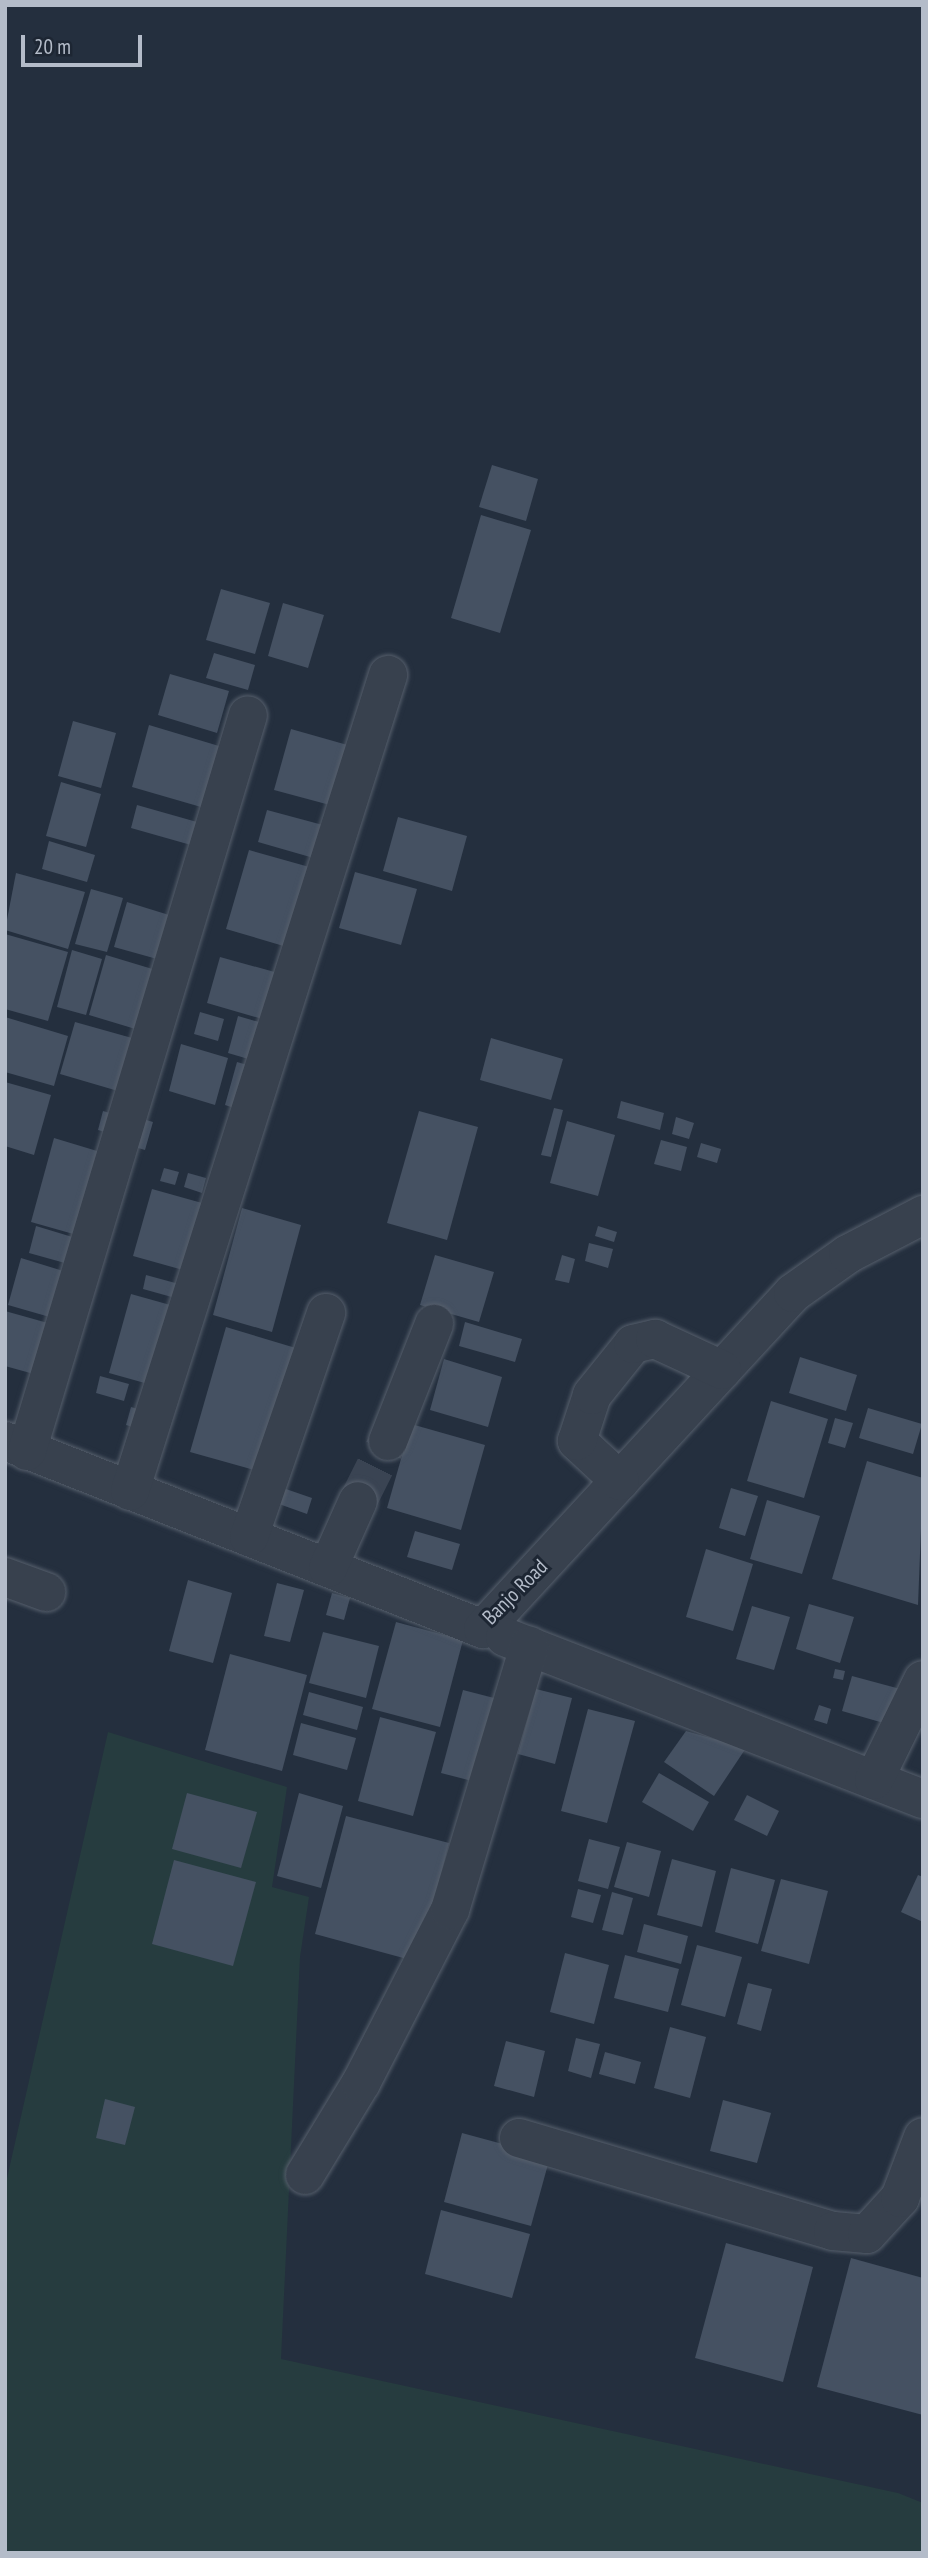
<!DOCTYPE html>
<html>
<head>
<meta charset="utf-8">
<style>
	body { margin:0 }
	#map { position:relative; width:928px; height:2558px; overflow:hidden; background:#242f3e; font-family:"PT Sans Narrow",sans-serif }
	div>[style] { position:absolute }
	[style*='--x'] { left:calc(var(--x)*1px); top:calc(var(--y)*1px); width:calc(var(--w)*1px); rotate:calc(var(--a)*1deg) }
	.green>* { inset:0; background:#263c3f }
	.building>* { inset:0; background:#455162 }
	.minor-tunnel>* { height:38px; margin-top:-19px; transform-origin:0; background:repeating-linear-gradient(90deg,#3a4453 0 38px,transparent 0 57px) }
	.roads { filter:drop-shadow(0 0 2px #565f6c) drop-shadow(0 0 2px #565f6c) }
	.minor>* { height:38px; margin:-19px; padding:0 19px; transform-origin:19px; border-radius:19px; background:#38414e }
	span { translate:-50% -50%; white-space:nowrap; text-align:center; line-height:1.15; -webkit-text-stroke:6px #1d2633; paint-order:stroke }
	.street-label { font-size:21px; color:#b4bcc9 }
	.frame { position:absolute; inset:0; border:7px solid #b4bcc9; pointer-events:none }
	.scale { position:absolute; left:21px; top:35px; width:121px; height:32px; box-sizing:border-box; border:4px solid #b4bcc9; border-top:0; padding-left:9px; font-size:21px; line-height:24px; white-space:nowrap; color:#b4bcc9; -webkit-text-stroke:5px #1d2633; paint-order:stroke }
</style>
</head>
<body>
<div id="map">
	<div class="green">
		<i style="clip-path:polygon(108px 1732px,287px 1787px,272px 1887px,309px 1897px,300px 1957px,281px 2359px,898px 2493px,923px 2503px,923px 2553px,5px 2553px,5px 2187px)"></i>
	</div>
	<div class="building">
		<i style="clip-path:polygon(492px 465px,538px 479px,526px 521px,479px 507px)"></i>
		<i style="clip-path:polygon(481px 515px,531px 530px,500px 633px,451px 618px)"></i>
		<i style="clip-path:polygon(221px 589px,270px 603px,255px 654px,206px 640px)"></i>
		<i style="clip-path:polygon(283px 603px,324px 615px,308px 668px,268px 656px)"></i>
		<i style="clip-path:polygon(214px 653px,255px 665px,248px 690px,206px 678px)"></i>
		<i style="clip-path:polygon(170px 674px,229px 691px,217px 733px,158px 715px)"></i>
		<i style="clip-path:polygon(73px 721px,116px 733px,101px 788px,58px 776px)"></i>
		<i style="clip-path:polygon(149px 725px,219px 746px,201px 807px,132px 787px)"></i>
		<i style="clip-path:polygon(291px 729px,358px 748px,341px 808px,274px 790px)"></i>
		<i style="clip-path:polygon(61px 782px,101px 794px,86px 847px,46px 836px)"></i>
		<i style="clip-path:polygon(137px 805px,204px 824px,198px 847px,131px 828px)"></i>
		<i style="clip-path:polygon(267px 810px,334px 828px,324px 861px,258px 842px)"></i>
		<i style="clip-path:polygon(398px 817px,467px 836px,452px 891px,383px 871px)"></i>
		<i style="clip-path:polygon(49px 841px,95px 855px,87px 882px,42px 869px)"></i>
		<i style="clip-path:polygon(249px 850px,320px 870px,297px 950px,226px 929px)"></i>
		<i style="clip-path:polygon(355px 872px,417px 889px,401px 945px,339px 928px)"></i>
		<i style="clip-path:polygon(16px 873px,85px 892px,68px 949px,5px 930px)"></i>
		<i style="clip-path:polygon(91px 889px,123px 898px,107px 952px,75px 944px)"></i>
		<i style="clip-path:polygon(127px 902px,169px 915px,157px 959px,114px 947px)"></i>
		<i style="clip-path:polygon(5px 934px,68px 952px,48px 1021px,5px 1009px)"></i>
		<i style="clip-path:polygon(72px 950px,102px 959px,86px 1015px,57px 1007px)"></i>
		<i style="clip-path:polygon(106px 955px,159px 971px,142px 1031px,89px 1015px)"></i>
		<i style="clip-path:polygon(220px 957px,289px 976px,276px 1023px,207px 1003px)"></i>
		<i style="clip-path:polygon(200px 1012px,224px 1019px,218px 1041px,194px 1034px)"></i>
		<i style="clip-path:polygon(238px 1016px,273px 1026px,262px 1063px,228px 1053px)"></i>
		<i style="clip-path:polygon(5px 1017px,68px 1036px,54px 1086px,5px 1072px)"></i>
		<i style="clip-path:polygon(75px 1022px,132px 1038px,118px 1091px,60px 1074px)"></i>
		<i style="clip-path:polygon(491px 1038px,563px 1059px,551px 1100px,480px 1080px)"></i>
		<i style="clip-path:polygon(181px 1044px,228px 1058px,215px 1105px,169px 1091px)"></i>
		<i style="clip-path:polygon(237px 1062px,258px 1068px,246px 1112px,225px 1105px)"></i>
		<i style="clip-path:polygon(5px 1082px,51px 1095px,34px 1155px,5px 1146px)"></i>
		<i style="clip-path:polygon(621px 1101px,664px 1113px,660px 1130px,617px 1118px)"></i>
		<i style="clip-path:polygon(554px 1108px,563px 1110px,551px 1157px,541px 1155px)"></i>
		<i style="clip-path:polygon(103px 1111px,113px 1114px,108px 1133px,98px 1130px)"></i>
		<i style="clip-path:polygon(419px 1111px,478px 1127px,447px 1240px,387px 1223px)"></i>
		<i style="clip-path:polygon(133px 1116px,153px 1122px,145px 1150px,124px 1144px)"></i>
		<i style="clip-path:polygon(676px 1117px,694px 1123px,689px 1139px,672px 1134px)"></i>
		<i style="clip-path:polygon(567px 1121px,615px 1135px,598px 1196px,550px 1183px)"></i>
		<i style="clip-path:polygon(54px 1138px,107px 1154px,84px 1237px,31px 1222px)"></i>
		<i style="clip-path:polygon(661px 1140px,687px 1147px,681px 1171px,654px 1164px)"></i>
		<i style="clip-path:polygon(701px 1143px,721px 1149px,717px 1163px,697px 1157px)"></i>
		<i style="clip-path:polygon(164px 1168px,179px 1172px,175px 1185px,160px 1181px)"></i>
		<i style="clip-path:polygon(188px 1173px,206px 1178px,202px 1193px,184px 1187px)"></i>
		<i style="clip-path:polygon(152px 1189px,202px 1203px,183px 1270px,133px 1256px)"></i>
		<i style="clip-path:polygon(242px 1208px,301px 1225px,272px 1332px,213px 1315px)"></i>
		<i style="clip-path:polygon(36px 1226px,79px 1239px,72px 1265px,29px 1253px)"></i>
		<i style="clip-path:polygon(598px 1226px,617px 1232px,614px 1242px,595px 1236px)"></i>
		<i style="clip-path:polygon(589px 1243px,613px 1249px,608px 1268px,585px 1261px)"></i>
		<i style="clip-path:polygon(435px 1255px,494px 1272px,479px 1322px,420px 1305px)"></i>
		<i style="clip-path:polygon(562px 1255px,575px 1259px,569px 1283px,555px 1280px)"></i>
		<i style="clip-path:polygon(21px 1258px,73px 1274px,60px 1320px,8px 1305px)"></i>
		<i style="clip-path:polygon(146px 1275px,190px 1287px,186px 1301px,143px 1289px)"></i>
		<i style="clip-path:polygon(131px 1294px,181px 1308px,159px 1387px,109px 1373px)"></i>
		<i style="clip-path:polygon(5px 1311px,55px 1325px,41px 1376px,5px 1366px)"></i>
		<i style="clip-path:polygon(465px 1322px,522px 1339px,515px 1362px,459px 1346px)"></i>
		<i style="clip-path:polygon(226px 1327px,299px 1349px,265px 1473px,190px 1452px)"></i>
		<i style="clip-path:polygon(800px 1357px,857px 1375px,846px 1411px,789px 1393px)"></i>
		<i style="clip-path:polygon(444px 1359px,502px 1377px,488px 1427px,430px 1410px)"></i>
		<i style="clip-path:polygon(100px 1376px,129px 1384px,124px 1401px,96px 1393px)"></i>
		<i style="clip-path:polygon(771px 1401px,828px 1419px,804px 1498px,747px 1481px)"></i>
		<i style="clip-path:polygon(131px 1407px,151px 1413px,146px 1431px,126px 1425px)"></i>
		<i style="clip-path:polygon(868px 1408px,922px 1424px,913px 1454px,859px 1438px)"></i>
		<i style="clip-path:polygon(835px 1418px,853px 1423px,845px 1448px,828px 1443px)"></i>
		<i style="clip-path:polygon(411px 1424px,485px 1445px,461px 1530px,387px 1508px)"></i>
		<i style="clip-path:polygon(867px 1461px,923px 1478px,918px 1605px,832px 1579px)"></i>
		<i style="clip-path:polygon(283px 1488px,312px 1498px,307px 1514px,279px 1504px)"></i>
		<i style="clip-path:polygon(731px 1488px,758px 1496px,745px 1536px,719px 1528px)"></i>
		<i style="clip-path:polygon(767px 1500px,820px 1516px,802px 1574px,750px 1559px)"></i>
		<i style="clip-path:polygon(415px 1531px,460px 1544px,452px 1570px,407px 1557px)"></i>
		<i style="clip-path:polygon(706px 1549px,753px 1564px,733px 1631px,686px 1617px)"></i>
		<i style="clip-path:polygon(188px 1580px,232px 1593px,213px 1663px,169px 1651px)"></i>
		<i style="clip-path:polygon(277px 1583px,304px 1590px,290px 1642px,264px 1636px)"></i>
		<i style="clip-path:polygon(332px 1593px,350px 1598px,344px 1620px,326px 1615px)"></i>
		<i style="clip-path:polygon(809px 1604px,854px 1617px,840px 1663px,796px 1649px)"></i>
		<i style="clip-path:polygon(752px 1606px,790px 1617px,774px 1670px,736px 1659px)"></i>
		<i style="clip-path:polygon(396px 1622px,463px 1640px,440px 1727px,372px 1709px)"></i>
		<i style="clip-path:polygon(323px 1632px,379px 1646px,366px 1698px,309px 1683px)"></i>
		<i style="clip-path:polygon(230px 1654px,307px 1675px,282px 1771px,205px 1750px)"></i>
		<i style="clip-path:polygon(835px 1669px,845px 1671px,843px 1680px,833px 1678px)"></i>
		<i style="clip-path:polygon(852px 1676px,904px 1690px,894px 1726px,842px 1711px)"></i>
		<i style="clip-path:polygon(536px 1689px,572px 1698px,555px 1764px,518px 1754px)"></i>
		<i style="clip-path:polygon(463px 1690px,498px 1699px,476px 1782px,441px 1773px)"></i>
		<i style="clip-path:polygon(309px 1692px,363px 1707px,357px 1730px,303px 1715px)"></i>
		<i style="clip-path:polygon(819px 1705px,831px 1709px,827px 1724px,814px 1720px)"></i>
		<i style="clip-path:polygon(588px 1709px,635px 1721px,607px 1823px,561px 1811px)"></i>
		<i style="clip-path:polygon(380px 1717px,436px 1732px,413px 1816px,358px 1801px)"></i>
		<i style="clip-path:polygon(301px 1723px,356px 1738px,347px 1770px,293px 1755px)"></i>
		<i style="clip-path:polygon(686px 1731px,746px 1748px,714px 1796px,664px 1762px)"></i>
		<i style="clip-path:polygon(659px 1773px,709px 1802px,693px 1831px,642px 1802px)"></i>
		<i style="clip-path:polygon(187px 1793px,257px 1812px,241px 1868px,172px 1849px)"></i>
		<i style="clip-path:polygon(299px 1793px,343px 1806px,321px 1888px,277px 1876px)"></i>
		<i style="clip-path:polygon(747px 1795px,779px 1811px,767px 1836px,734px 1820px)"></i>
		<i style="clip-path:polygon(346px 1816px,449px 1843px,418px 1962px,315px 1934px)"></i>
		<i style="clip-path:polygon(589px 1839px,620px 1847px,608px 1889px,578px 1881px)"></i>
		<i style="clip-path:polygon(627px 1842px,661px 1851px,649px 1897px,614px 1887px)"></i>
		<i style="clip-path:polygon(672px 1859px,716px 1871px,702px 1927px,657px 1915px)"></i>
		<i style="clip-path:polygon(174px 1860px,256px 1882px,233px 1966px,152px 1944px)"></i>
		<i style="clip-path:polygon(731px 1868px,775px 1880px,758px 1944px,715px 1932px)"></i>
		<i style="clip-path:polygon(918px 1875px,923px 1877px,923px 1922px,901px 1912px)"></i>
		<i style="clip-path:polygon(781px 1879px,828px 1891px,809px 1964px,761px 1951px)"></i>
		<i style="clip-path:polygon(578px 1889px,601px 1895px,593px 1923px,571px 1917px)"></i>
		<i style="clip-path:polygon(612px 1892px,633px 1898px,623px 1935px,602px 1930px)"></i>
		<i style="clip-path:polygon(644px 1924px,688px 1936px,681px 1964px,637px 1952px)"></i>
		<i style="clip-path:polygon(697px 1945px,742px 1957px,725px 2017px,681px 2005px)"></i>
		<i style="clip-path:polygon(565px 1953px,609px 1965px,594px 2024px,550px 2012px)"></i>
		<i style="clip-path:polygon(625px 1955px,679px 1969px,668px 2012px,614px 1998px)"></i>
		<i style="clip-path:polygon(748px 1983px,772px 1989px,761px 2031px,737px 2024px)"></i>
		<i style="clip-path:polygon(670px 2027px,706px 2037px,690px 2098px,654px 2088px)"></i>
		<i style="clip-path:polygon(576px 2038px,600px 2044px,591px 2078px,568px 2071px)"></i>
		<i style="clip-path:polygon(506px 2041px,545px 2051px,534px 2097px,494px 2086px)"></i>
		<i style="clip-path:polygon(605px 2052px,641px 2062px,635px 2084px,599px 2074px)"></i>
		<i style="clip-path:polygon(105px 2099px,135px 2107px,125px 2145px,96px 2138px)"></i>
		<i style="clip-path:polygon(723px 2100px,771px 2113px,757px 2163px,710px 2151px)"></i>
		<i style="clip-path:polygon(462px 2133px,550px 2157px,531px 2226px,444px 2202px)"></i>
		<i style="clip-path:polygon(441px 2210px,530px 2234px,512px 2298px,425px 2274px)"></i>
		<i style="clip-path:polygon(726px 2243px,813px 2267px,783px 2382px,695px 2358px)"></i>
		<i style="clip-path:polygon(851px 2258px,923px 2278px,923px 2415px,817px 2387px)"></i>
	</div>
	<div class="minor-tunnel">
		<i style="--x:358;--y:1501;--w:67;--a:-63.4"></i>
	</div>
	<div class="roads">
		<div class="minor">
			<i style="--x:5;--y:1441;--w:514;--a:21.47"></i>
			<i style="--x:483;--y:1629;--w:457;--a:-47.3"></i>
			<i style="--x:793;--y:1293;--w:67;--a:-35.3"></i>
			<i style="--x:848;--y:1254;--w:85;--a:-27.5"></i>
			<i style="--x:388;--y:1441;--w:126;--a:-68.5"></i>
			<i style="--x:27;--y:1451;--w:768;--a:-73.29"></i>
			<i style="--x:620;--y:1481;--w:59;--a:-137.1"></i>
			<i style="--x:577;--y:1441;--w:48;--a:-71.9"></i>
			<i style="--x:592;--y:1395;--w:65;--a:-51.2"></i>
			<i style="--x:633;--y:1344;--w:23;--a:-13"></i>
			<i style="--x:655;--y:1339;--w:74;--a:24.8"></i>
			<i style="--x:130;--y:1491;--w:856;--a:-72.45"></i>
			<i style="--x:249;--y:1537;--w:237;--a:-71"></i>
			<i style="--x:328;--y:1568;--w:73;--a:-65.9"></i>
			<i style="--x:5;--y:1577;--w:44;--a:20.1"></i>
			<i style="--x:505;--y:1637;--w:448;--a:21.2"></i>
			<i style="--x:874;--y:1780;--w:111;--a:-63.9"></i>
			<i style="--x:519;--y:2138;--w:327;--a:16.5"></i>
			<i style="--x:833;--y:2231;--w:34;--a:5"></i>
			<i style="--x:867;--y:2234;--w:49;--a:-47.5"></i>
			<i style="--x:900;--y:2198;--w:65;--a:-69.3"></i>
			<i style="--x:305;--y:2175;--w:108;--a:-58.7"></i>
			<i style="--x:361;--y:2083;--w:195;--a:-62.8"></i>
			<i style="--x:450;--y:1910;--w:276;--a:-73.3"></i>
		</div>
	</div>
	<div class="street-label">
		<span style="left:515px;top:1592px;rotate:-45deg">Banjo Road</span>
	</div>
	<div class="frame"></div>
	<div class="scale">20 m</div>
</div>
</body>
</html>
